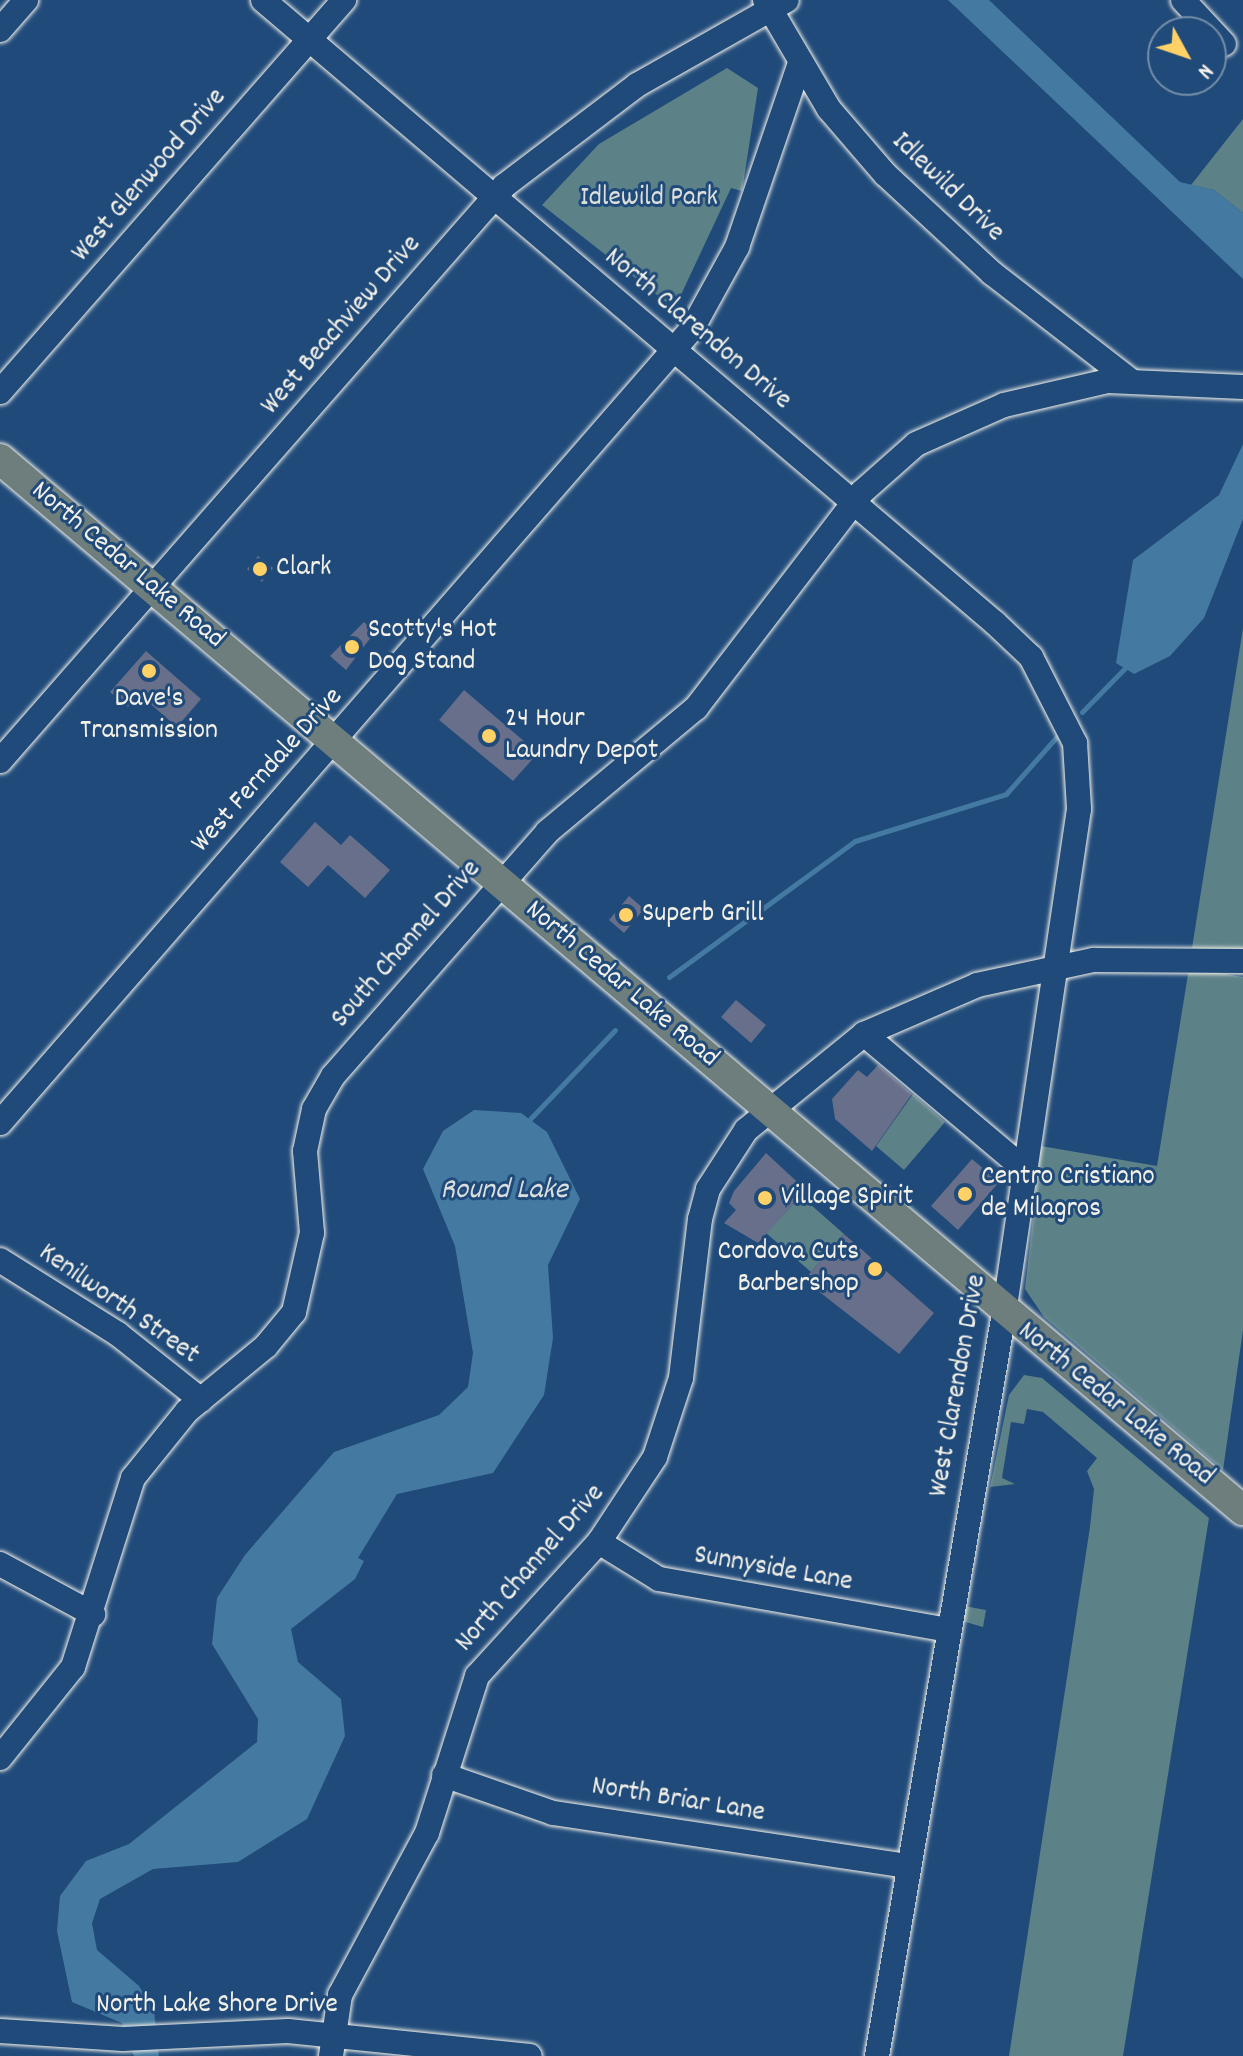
<!DOCTYPE html>
<html>
<head>
<meta charset="utf-8">
<style>
	body { margin:0 }
	#map { position:relative; width:1243px; height:2056px; overflow:hidden; background:#1f4a7a; font-family:Dekko,sans-serif }
	div>[style] { position:absolute }
	[style*='--x'] { left:calc(var(--x)*1px); top:calc(var(--y)*1px); width:calc(var(--w)*1px); rotate:calc(var(--a)*1deg) }
	.green>* { inset:0; background:#5c8288 }
	.water>* { inset:0; background:#447aa1 }
	.stream>* { height:5px; margin:-2.5px; padding:0 2.5px; transform-origin:2.5px; border-radius:2.5px; background:#447aa1 }
	.building>* { inset:0; background:#676f8a }
	.roads { filter:drop-shadow(0 0 2px #f4f1e8) drop-shadow(0 0 2px #f4f1e8) }
	.minor>* { height:24px; margin:-12px; padding:0 12px; transform-origin:12px; border-radius:12px; background:#1f4a7a }
	.major>* { height:30px; margin:-15px; padding:0 15px; transform-origin:15px; border-radius:15px; background:#6d7e7c }
	.dots>* { width:22px; height:22px; translate:-50% -50%; box-sizing:border-box; border:4px solid #1f4a7a; border-radius:50% }
	span { translate:-50% -50%; white-space:nowrap; text-align:center; line-height:1.15; -webkit-text-stroke:6px #1f4a7a; paint-order:stroke }
	.street-label { font-size:28px; color:#f4f1e8 }
	.park-label { font-size:28px; color:#dde0da }
	.poi-label { font-size:28px; color:#f4f1e8 }
	.left { translate:0 -50%; text-align:left }
	.right { translate:-100% -50%; text-align:right }
	.water-label { font-size:30px; color:#dadfdd; font-style:italic }
	.north { position:absolute; left:1147px; top:16px; width:80px; height:80px; box-sizing:border-box; background:#1f4a7a; border:2px solid #748da6; border-radius:50%; rotate:130deg; font-size:22px; font-weight:700; line-height:32px; text-align:center; color:#f4f1e8 }
	.north::after { content:''; display:block; margin:auto; width:28px; height:36px; background:#ffd166; clip-path:polygon(50% 0,100% 100%,50% 72%,0 100%) }
</style>
</head>
<body>
<div id="map">
	<div class="green">
		<i style="clip-path:polygon(727px 68px,758px 88px,742px 191px,731px 188px,679px 299px,666px 302px,542px 205px,599px 144px)"></i>
		<i style="clip-path:polygon(1243px 119px,1243px 213px,1214px 190px,1191px 185px)"></i>
		<i style="clip-path:polygon(1243px 628px,1243px 955px,1192px 948px)"></i>
		<i style="clip-path:polygon(1189px 968px,1243px 977px,1243px 1330px,1223px 1470px,1044px 1317px,1025px 1289px,1041px 1146px,1157px 1166px)"></i>
		<i style="clip-path:polygon(913px 1094px,945px 1122px,904px 1170px,876px 1146px)"></i>
		<i style="clip-path:polygon(801px 1196px,844px 1234px,811px 1272px,766px 1233px)"></i>
		<i style="clip-path:polygon(1024px 1375px,1042px 1378px,1209px 1518px,1123px 2056px,1009px 2056px,1090px 1527px,1094px 1489px,1087px 1471px,1097px 1458px,1043px 1412px,1027px 1409px,1024px 1424px,1011px 1422px,1002px 1478px,1015px 1484px,990px 1487px,1009px 1395px)"></i>
		<i style="clip-path:polygon(964px 1606px,986px 1610px,983px 1627px,962px 1621px)"></i>
	</div>
	<div class="water">
		<i style="clip-path:polygon(948px 0,989px 0,1180px 182px,1214px 190px,1243px 213px,1243px 279px)"></i>
		<i style="clip-path:polygon(1243px 444px,1243px 519px,1204px 618px,1170px 656px,1134px 674px,1116px 663px,1133px 560px,1219px 495px)"></i>
		<i style="clip-path:polygon(474px 1110px,521px 1113px,547px 1132px,580px 1199px,548px 1265px,553px 1338px,544px 1395px,493px 1473px,397px 1494px,358px 1558px,364px 1561px,355px 1579px,291px 1629px,298px 1662px,341px 1699px,345px 1736px,307px 1819px,238px 1862px,153px 1869px,100px 1899px,92px 1923px,97px 1950px,139px 1986px,154px 2011px,159px 2056px,134px 2056px,122px 2023px,72px 2002px,57px 1931px,60px 1896px,86px 1861px,129px 1844px,257px 1742px,258px 1719px,212px 1644px,217px 1598px,245px 1555px,334px 1452px,439px 1415px,468px 1387px,473px 1353px,455px 1246px,423px 1169px,443px 1131px)"></i>
	</div>
	<div class="stream">
		<i style="--x:1082;--y:712;--w:66;--a:-45.6"></i>
		<i style="--x:669;--y:977;--w:230;--a:-36.2"></i>
		<i style="--x:855;--y:841;--w:158;--a:-17.3"></i>
		<i style="--x:1006;--y:794;--w:81;--a:-48.5"></i>
		<i style="--x:530;--y:1119;--w:123;--a:-46.3"></i>
	</div>
	<div class="building">
		<i style="clip-path:polygon(258px 556px,273px 568px,262px 582px,247px 569px)"></i>
		<i style="clip-path:polygon(364px 622px,375px 632px,346px 670px,330px 656px)"></i>
		<i style="clip-path:polygon(146px 651px,201px 699px,177px 727px,139px 694px,128px 707px,110px 692px)"></i>
		<i style="clip-path:polygon(464px 690px,538px 753px,513px 781px,439px 720px)"></i>
		<i style="clip-path:polygon(315px 822px,341px 845px,350px 835px,390px 870px,365px 898px,328px 865px,308px 887px,280px 862px)"></i>
		<i style="clip-path:polygon(629px 896px,644px 909px,624px 933px,609px 920px)"></i>
		<i style="clip-path:polygon(736px 1000px,766px 1025px,751px 1043px,721px 1017px)"></i>
		<i style="clip-path:polygon(878px 1065px,912px 1094px,872px 1151px,835px 1119px,832px 1099px,858px 1070px,867px 1077px)"></i>
		<i style="clip-path:polygon(766px 1153px,806px 1190px,758px 1243px,724px 1223px,736px 1210px,729px 1203px,734px 1191px)"></i>
		<i style="clip-path:polygon(972px 1159px,999px 1182px,958px 1230px,931px 1206px)"></i>
		<i style="clip-path:polygon(844px 1234px,934px 1313px,899px 1354px,804px 1280px)"></i>
	</div>
	<div class="roads">
		<div class="minor">
			<i style="--x:263;--y:0;--w:961;--a:40.4"></i>
			<i style="--x:995;--y:623;--w:50;--a:43.4"></i>
			<i style="--x:1031;--y:657;--w:97;--a:62.9"></i>
			<i style="--x:1075;--y:743;--w:66;--a:86.5"></i>
			<i style="--x:1079;--y:809;--w:510;--a:98.46"></i>
			<i style="--x:1004;--y:1313;--w:754;--a:99.7"></i>
			<i style="--x:765;--y:0;--w:126;--a:59.6"></i>
			<i style="--x:829;--y:109;--w:86;--a:49.3"></i>
			<i style="--x:885;--y:174;--w:146;--a:42.8"></i>
			<i style="--x:992;--y:273;--w:175;--a:37.8"></i>
			<i style="--x:1183;--y:0;--w:60;--a:47"></i>
			<i style="--x:0;--y:30;--w:40;--a:-49"></i>
			<i style="--x:0;--y:392;--w:522;--a:-48.73"></i>
			<i style="--x:0;--y:761;--w:765;--a:-48.76"></i>
			<i style="--x:504;--y:186;--w:167;--a:-37.2"></i>
			<i style="--x:637;--y:85;--w:172;--a:-29.5"></i>
			<i style="--x:864;--y:1034;--w:208;--a:40.1"></i>
			<i style="--x:0;--y:1123;--w:1053;--a:-48.93"></i>
			<i style="--x:692;--y:329;--w:94;--a:-61.2"></i>
			<i style="--x:737;--y:247;--w:194;--a:-71.1"></i>
			<i style="--x:0;--y:1260;--w:139;--a:32.1"></i>
			<i style="--x:118;--y:1334;--w:106;--a:38.5"></i>
			<i style="--x:599;--y:1542;--w:70;--a:31.7"></i>
			<i style="--x:659;--y:1579;--w:292;--a:10"></i>
			<i style="--x:0;--y:1564;--w:106;--a:28.3"></i>
			<i style="--x:0;--y:1758;--w:117;--a:-51.3"></i>
			<i style="--x:73;--y:1667;--w:198;--a:-72.4"></i>
			<i style="--x:133;--y:1478;--w:86;--a:-51.1"></i>
			<i style="--x:187;--y:1411;--w:102;--a:-39.4"></i>
			<i style="--x:266;--y:1346;--w:44;--a:-50.5"></i>
			<i style="--x:294;--y:1312;--w:81;--a:-77.2"></i>
			<i style="--x:312;--y:1233;--w:82;--a:-94.9"></i>
			<i style="--x:305;--y:1151;--w:43;--a:-77.9"></i>
			<i style="--x:314;--y:1109;--w:38;--a:-60"></i>
			<i style="--x:333;--y:1076;--w:325;--a:-48.7"></i>
			<i style="--x:547;--y:832;--w:194;--a:-39.8"></i>
			<i style="--x:696;--y:708;--w:272;--a:-52.5"></i>
			<i style="--x:862;--y:492;--w:72;--a:-41.6"></i>
			<i style="--x:916;--y:444;--w:96;--a:-23.9"></i>
			<i style="--x:1004;--y:405;--w:107;--a:-13"></i>
			<i style="--x:1108;--y:381;--w:135;--a:2.5"></i>
			<i style="--x:444;--y:1775;--w:115;--a:19.2"></i>
			<i style="--x:553;--y:1813;--w:359;--a:8.5"></i>
			<i style="--x:0;--y:2031;--w:123;--a:3.7"></i>
			<i style="--x:123;--y:2039;--w:165;--a:-2.8"></i>
			<i style="--x:288;--y:2031;--w:243;--a:5.9"></i>
			<i style="--x:331;--y:2056;--w:62;--a:-81.6"></i>
			<i style="--x:340;--y:1995;--w:184;--a:-61.8"></i>
			<i style="--x:427;--y:1833;--w:165;--a:-72.3"></i>
			<i style="--x:477;--y:1676;--w:181;--a:-47.7"></i>
			<i style="--x:599;--y:1542;--w:102;--a:-56.6"></i>
			<i style="--x:655;--y:1457;--w:83;--a:-71.8"></i>
			<i style="--x:681;--y:1378;--w:160;--a:-83.2"></i>
			<i style="--x:700;--y:1219;--w:31;--a:-75"></i>
			<i style="--x:708;--y:1189;--w:70;--a:-57.2"></i>
			<i style="--x:746;--y:1130;--w:152;--a:-39.1"></i>
			<i style="--x:864;--y:1034;--w:123;--a:-23.4"></i>
			<i style="--x:977;--y:985;--w:120;--a:-12.1"></i>
			<i style="--x:1094;--y:960;--w:149;--a:0.4"></i>
		</div>
		<div class="major">
			<i style="--x:0;--y:459;--w:1628;--a:40.22"></i>
		</div>
	</div>
	<div class="dots">
		<i style="left:260px;top:569px;background:#ffd166"></i>
		<i style="left:352px;top:647px;background:#ffd166"></i>
		<i style="left:149px;top:671px;background:#ffd166"></i>
		<i style="left:489px;top:736px;background:#ffd166"></i>
		<i style="left:626px;top:915px;background:#ffd166"></i>
		<i style="left:965px;top:1194px;background:#ffd166"></i>
		<i style="left:765px;top:1198px;background:#ffd166"></i>
		<i style="left:875px;top:1269px;background:#ffd166"></i>
	</div>
	<div class="street-label">
		<span style="left:150px;top:176px;rotate:-49deg">West Glenwood Drive</span>
		<span style="left:947px;top:188px;rotate:44deg">Idlewild Drive</span>
		<span style="left:342px;top:326px;rotate:-49deg">West Beachview Drive</span>
		<span style="left:697px;top:330px;rotate:40deg">North Clarendon Drive</span>
		<span style="left:127px;top:566px;rotate:40deg">North Cedar Lake Road</span>
		<span style="left:268px;top:771px;rotate:-48deg">West Ferndale Drive</span>
		<span style="left:407px;top:945px;rotate:-49deg">South Channel Drive</span>
		<span style="left:621px;top:985px;rotate:40deg">North Cedar Lake Road</span>
		<span style="left:118px;top:1305px;rotate:35deg">Kenilworth Street</span>
		<span style="left:959px;top:1386px;rotate:-80deg">West Clarendon Drive</span>
		<span style="left:1115px;top:1405px;rotate:39deg">North Cedar Lake Road</span>
		<span style="left:531px;top:1569px;rotate:-49deg">North Channel Drive</span>
		<span style="left:773px;top:1570px;rotate:10deg">Sunnyside Lane</span>
		<span style="left:678px;top:1801px;rotate:9deg">North Briar Lane</span>
		<span style="left:217px;top:2006px">North Lake Shore Drive</span>
	</div>
	<div class="park-label">
		<span style="left:649px;top:199px">Idlewild Park</span>
	</div>
	<div class="poi-label">
		<span class="left" style="left:276px;top:569px">Clark</span>
		<span class="left" style="left:368px;top:647px">Scotty's Hot<br>Dog Stand</span>
		<span style="left:149px;top:716px">Dave's<br>Transmission</span>
		<span class="left" style="left:505px;top:736px">24 Hour<br>Laundry Depot</span>
		<span class="left" style="left:642px;top:915px">Superb Grill</span>
		<span class="left" style="left:981px;top:1194px">Centro Cristiano<br>de Milagros</span>
		<span class="left" style="left:781px;top:1198px">Village Spirit</span>
		<span class="right" style="left:859px;top:1269px">Cordova Cuts<br>Barbershop</span>
	</div>
	<div class="water-label">
		<span style="left:504px;top:1192px">Round Lake</span>
	</div>
	<div class="north">N</div>
</div>
</body>
</html>
